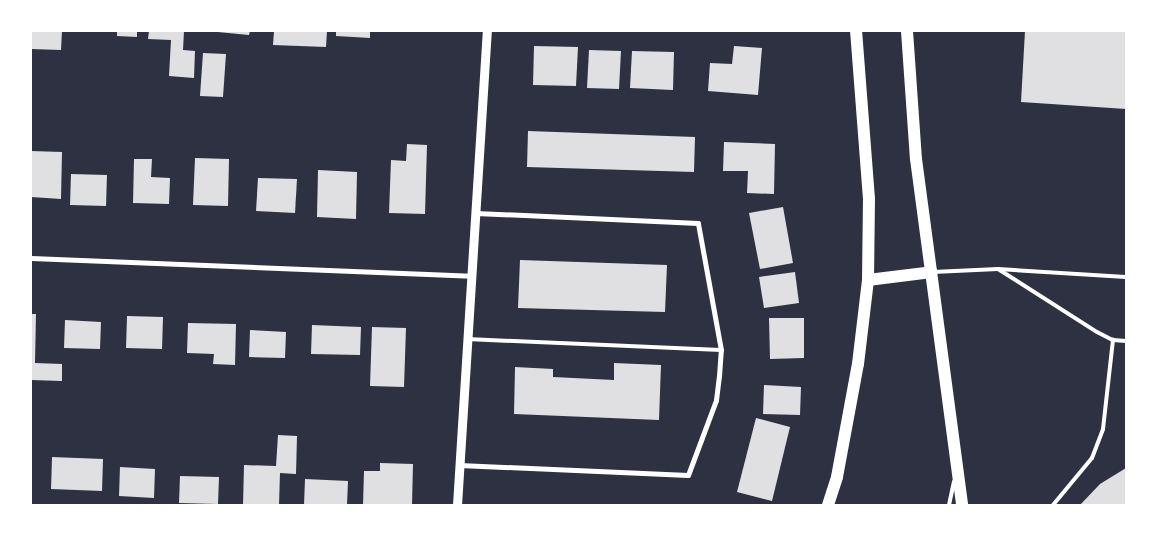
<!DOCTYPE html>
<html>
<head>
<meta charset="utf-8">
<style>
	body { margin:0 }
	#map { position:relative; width:1157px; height:536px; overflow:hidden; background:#2d3142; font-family:Overpass,sans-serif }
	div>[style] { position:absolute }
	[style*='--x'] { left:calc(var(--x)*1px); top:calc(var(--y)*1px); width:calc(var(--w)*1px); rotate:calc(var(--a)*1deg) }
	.building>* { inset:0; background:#e0e0e3 }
	.service>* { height:4px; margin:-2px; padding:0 2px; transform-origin:2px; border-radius:2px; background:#fff }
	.minor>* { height:5px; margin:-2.5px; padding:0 2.5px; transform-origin:2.5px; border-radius:2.5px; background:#fff }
	.tertiary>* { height:9px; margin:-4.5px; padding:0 4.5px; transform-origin:4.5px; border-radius:4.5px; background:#fff }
	.primary>* { height:12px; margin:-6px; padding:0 6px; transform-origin:6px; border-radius:6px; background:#fff }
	span { translate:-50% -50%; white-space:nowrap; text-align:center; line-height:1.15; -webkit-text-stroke:4px #fff; paint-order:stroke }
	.frame { position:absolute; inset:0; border:32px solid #fff; pointer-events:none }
</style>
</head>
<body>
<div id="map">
	<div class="building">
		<i style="clip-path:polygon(31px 31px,62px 31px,61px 50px,31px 49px)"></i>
		<i style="clip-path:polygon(117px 31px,137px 31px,137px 37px,117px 36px)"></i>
		<i style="clip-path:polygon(149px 31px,184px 31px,183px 50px,195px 51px,194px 78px,169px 76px,171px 40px,148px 39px)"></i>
		<i style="clip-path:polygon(207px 31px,250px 31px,249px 35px)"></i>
		<i style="clip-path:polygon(274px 31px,327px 31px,326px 47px,273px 45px)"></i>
		<i style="clip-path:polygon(336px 31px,370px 31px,370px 38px,336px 36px)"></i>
		<i style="clip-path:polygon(1025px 31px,1126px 31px,1126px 109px,1021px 102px)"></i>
		<i style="clip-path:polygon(534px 46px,578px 47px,576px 86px,533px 85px)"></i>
		<i style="clip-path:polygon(734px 46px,762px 48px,758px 95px,708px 91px,710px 63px,732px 64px)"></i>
		<i style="clip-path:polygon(589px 50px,621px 51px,619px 89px,587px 88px)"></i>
		<i style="clip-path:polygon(632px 51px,674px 52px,673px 90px,630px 88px)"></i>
		<i style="clip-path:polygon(203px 53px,226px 54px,223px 97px,200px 96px)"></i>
		<i style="clip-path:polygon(528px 131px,695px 137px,694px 172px,527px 167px)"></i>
		<i style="clip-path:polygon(724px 142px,775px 144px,774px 194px,747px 193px,748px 171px,723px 171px)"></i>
		<i style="clip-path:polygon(407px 144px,427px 145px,425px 214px,389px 213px,391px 160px,406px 161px)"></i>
		<i style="clip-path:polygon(31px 151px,62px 152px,61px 199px,31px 197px)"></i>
		<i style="clip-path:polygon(195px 158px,229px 159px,228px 206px,193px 205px)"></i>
		<i style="clip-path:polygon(134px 159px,152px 159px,151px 177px,170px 178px,169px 204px,133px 203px)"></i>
		<i style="clip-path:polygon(318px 170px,357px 172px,356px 219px,317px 217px)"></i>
		<i style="clip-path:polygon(71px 174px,107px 175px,106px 206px,70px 205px)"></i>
		<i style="clip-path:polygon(258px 178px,297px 179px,295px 213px,256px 211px)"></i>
		<i style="clip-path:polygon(783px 207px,793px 263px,760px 269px,749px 213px)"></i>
		<i style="clip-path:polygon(520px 260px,667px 265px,665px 312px,518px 308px)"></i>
		<i style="clip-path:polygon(795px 272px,799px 303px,764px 308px,759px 277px)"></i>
		<i style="clip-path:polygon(31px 314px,36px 314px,35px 363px,62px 364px,62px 381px,31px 380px)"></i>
		<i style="clip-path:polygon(127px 316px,163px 317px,162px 349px,126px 348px)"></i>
		<i style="clip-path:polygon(769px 318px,804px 318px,804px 358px,770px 359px)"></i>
		<i style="clip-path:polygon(65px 320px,101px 322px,100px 349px,64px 348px)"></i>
		<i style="clip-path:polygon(188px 323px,236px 324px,235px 365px,213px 364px,214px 354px,187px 353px)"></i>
		<i style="clip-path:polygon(312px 325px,361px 327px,360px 355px,311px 354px)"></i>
		<i style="clip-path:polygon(372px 327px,406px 328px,404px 387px,370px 386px)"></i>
		<i style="clip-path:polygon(250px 330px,286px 332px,285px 358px,249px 357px)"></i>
		<i style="clip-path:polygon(614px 363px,661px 365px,659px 420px,514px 414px,515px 367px,553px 369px,553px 377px,614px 380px)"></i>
		<i style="clip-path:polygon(764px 385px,801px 387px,800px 415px,763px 414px)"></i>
		<i style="clip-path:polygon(756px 418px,790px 427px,772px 501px,737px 492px)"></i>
		<i style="clip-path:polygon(278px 435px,297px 436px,296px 474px,280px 473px,279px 505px,243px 505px,244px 465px,276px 466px)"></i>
		<i style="clip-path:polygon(52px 457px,103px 459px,102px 491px,51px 489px)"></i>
		<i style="clip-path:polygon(380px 463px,413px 464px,412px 505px,363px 505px,364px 471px,380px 471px)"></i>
		<i style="clip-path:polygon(120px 467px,155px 469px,154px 498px,119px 496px)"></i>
		<i style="clip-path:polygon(1126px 468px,1126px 505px,1080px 505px,1100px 484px)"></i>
		<i style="clip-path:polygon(180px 476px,219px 477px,218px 504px,179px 503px)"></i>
		<i style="clip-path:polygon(305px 479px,348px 481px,347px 505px,304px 505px)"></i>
	</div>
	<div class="service">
		<i style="--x:998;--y:269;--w:117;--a:32.5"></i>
		<i style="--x:1097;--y:332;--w:18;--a:27"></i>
		<i style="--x:1113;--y:340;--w:13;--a:4"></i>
		<i style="--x:933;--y:272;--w:65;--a:-2.6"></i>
		<i style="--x:998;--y:269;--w:128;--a:3.6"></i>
		<i style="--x:467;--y:339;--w:254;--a:2.5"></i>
		<i style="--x:949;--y:505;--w:24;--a:-78"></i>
		<i style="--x:1053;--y:505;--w:61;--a:-50.3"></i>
		<i style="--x:1092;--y:458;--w:31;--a:-69"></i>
		<i style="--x:1103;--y:429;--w:90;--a:-83.6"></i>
	</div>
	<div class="minor">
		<i style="--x:31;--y:258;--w:440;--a:2.3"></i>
		<i style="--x:459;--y:465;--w:229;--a:2.5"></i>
		<i style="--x:688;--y:475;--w:80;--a:-69.5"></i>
		<i style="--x:716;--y:400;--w:24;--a:-83"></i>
		<i style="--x:719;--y:376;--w:26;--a:-86"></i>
		<i style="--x:721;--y:350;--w:129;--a:-100.3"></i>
		<i style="--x:698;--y:223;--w:223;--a:-177.4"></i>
	</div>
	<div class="tertiary">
		<i style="--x:457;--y:505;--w:475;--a:-86.4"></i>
	</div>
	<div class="primary">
		<i style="--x:907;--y:31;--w:128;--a:86"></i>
		<i style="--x:916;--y:159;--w:349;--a:82.4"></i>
		<i style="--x:868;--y:280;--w:64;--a:-7.1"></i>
		<i style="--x:828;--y:505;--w:29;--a:-72"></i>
		<i style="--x:837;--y:477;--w:115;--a:-79.5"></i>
		<i style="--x:858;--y:364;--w:85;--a:-83.2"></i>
		<i style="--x:868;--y:280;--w:81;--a:-89.3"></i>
		<i style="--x:869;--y:199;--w:169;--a:-94.4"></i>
	</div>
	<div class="frame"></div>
</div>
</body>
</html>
